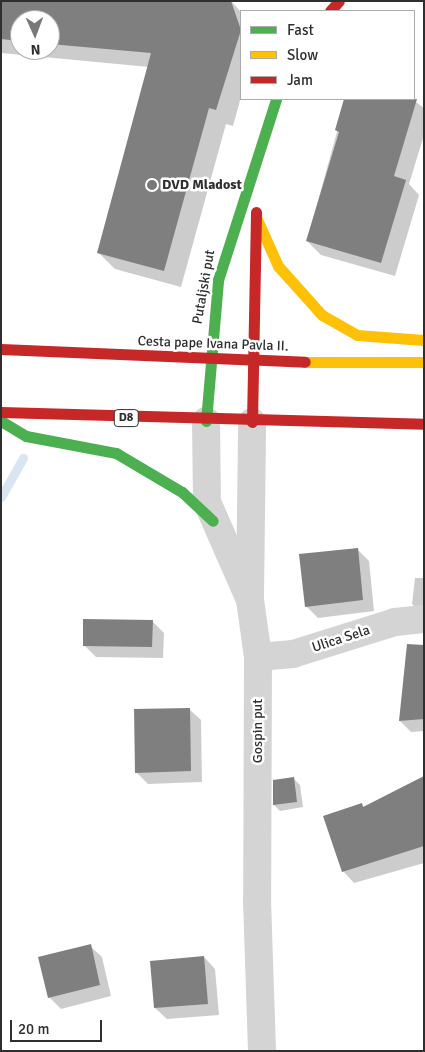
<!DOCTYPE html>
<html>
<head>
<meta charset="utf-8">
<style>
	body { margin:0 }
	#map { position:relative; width:425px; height:1052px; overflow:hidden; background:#fff; font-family:Signika,sans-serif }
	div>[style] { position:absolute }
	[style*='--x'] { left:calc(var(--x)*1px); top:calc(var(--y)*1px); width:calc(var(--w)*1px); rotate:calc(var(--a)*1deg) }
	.shadow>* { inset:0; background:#0003 }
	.stream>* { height:9px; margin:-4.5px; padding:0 4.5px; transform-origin:4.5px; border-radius:4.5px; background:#d9e6f2 }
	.building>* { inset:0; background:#7f7f7f }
	.street>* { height:28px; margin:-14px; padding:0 14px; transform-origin:14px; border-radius:14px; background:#d4d4d4 }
	.fast>* { height:11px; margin:-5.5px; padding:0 5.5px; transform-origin:5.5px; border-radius:5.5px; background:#4caf50 }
	.slow>* { height:11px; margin:-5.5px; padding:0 5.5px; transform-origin:5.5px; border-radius:5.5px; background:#ffc107 }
	.jam>* { height:11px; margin:-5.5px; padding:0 5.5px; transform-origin:5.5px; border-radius:5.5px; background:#c62828 }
	.dots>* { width:14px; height:14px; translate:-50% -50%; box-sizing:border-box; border:2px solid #fff; border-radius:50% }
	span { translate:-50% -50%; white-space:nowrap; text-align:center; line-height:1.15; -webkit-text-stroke:5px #fff; paint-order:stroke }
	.shield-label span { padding:1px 4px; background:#fff; border:1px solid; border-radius:4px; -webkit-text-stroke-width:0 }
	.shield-label { font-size:12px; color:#2f2f2f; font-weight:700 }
	.poi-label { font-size:14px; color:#2f2f2f; font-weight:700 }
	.left { translate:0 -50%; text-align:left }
	.street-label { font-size:14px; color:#2f2f2f }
	.frame { position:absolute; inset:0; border:2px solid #2f2f2f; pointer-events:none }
	.legend { position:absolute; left:240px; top:10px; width:175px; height:90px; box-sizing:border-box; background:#fff; border:1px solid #acacac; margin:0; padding:6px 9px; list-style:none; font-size:15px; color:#2f2f2f }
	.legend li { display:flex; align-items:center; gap:10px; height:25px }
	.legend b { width:25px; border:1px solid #acacac }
	.north { position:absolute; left:10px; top:10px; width:50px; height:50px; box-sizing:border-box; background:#fff; border:1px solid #acacac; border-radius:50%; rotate:178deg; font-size:14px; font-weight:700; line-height:20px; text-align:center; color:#2f2f2f }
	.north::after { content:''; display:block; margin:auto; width:18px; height:22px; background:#787878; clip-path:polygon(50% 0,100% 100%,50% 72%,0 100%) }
	.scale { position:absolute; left:10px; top:1020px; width:92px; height:22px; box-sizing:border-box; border:2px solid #2f2f2f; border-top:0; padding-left:6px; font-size:15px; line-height:18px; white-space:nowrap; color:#2f2f2f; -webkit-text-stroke:4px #fff; paint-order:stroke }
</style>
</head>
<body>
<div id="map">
	<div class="shadow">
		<i style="clip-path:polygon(evenodd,1px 1px,231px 1px,241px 12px,241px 97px,233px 126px,226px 124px,181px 287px,115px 269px,98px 252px,149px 67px,1px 53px,1px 1px,20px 20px,50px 20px,50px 50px,20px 50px,20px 20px)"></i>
		<i style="clip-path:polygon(346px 99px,412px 99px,424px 108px,424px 135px,409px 184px,419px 195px,395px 276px,321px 255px,307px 241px)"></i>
		<i style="clip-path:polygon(357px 549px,369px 561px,374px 611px,318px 618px,306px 606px)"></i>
		<i style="clip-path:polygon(415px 578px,424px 578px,424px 616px,412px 604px)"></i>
		<i style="clip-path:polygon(152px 621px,164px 633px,163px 658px,96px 657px,84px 645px)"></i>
		<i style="clip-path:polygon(424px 669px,424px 731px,411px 732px,400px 721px)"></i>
		<i style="clip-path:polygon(189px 709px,201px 720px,202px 782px,148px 784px,136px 772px)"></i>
		<i style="clip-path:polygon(294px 779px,300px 785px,303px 807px,280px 811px,274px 805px)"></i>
		<i style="clip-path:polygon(424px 783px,424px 863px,354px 883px,343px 871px,361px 804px,364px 807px)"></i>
		<i style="clip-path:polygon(90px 946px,102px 957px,111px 996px,61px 1009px,49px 997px)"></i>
		<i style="clip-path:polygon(204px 957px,215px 969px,219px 1015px,167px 1019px,155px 1008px)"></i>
	</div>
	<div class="stream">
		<i style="--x:1;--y:497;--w:45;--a:-60.6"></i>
	</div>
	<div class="building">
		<i style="clip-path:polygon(1px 1px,231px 1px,241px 30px,216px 110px,209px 108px,164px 271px,97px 253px,151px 53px,50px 44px,50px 20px,20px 20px,20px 41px,1px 39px)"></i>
		<i style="clip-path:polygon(344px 99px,417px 99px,394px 176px,406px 180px,381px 263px,306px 241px,339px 132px,335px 130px)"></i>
		<i style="clip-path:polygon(358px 548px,363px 600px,305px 607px,299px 554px)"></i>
		<i style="clip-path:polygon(83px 619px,153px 620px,152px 647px,83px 646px)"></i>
		<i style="clip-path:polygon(407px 644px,424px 645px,424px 719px,399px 721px)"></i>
		<i style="clip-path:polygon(190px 708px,191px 771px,135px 773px,134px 709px)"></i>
		<i style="clip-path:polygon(424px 776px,424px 846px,342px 872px,323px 816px,362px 803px,363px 807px)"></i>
		<i style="clip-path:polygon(294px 777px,297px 802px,273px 805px,273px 780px)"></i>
		<i style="clip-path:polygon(91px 944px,100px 985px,48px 998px,38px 957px)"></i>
		<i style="clip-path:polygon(204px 956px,208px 1004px,154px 1008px,150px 961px)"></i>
	</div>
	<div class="street">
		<i style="--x:206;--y:421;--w:81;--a:89.3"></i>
		<i style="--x:207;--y:502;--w:107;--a:66.3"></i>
		<i style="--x:250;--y:600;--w:58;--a:82"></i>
		<i style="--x:258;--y:657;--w:243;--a:90.2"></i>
		<i style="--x:257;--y:900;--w:151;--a:88.1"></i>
		<i style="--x:250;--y:596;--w:174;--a:-89.3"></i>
		<i style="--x:258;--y:657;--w:35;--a:-5"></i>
		<i style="--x:293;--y:654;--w:107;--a:-17.4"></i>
		<i style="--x:395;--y:622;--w:29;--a:-6"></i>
	</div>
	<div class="fast">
		<i style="--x:1;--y:421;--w:29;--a:31"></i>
		<i style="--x:26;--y:436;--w:92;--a:10.7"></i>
		<i style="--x:116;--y:453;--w:77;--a:30.6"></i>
		<i style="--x:182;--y:492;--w:42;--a:43.1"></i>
		<i style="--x:206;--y:421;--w:142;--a:-85.1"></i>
		<i style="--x:218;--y:280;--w:190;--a:-72.2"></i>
	</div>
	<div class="slow">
		<i style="--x:256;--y:217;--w:54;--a:65.8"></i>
		<i style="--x:278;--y:266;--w:66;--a:48.1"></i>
		<i style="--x:322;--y:315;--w:40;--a:29.7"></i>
		<i style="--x:357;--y:335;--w:67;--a:4.3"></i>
		<i style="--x:305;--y:362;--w:119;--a:0"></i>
	</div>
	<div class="jam">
		<i style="--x:330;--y:11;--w:13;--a:-48"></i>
		<i style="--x:1;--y:349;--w:304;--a:2.4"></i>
		<i style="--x:1;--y:412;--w:423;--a:1.6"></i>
		<i style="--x:252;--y:422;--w:210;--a:-88.9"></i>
	</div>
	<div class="dots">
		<i style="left:152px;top:185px;background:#787878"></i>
	</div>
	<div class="shield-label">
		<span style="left:126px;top:418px">D8</span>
	</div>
	<div class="poi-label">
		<span class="left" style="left:162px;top:185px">DVD Mladost</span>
	</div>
	<div class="street-label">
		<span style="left:204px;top:287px;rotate:-80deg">Putaljski put</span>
		<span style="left:213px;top:344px;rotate:2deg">Cesta pape Ivana Pavla II.</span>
		<span style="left:341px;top:639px;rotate:-18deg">Ulica Sela</span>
		<span style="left:258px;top:731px;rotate:-90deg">Gospin put</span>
	</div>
	<div class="frame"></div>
	<ul class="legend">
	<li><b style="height:6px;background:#4caf50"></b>Fast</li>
	<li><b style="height:6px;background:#ffc107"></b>Slow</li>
	<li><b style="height:6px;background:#c62828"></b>Jam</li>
	</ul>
	<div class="north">N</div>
	<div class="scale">20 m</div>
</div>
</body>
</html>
